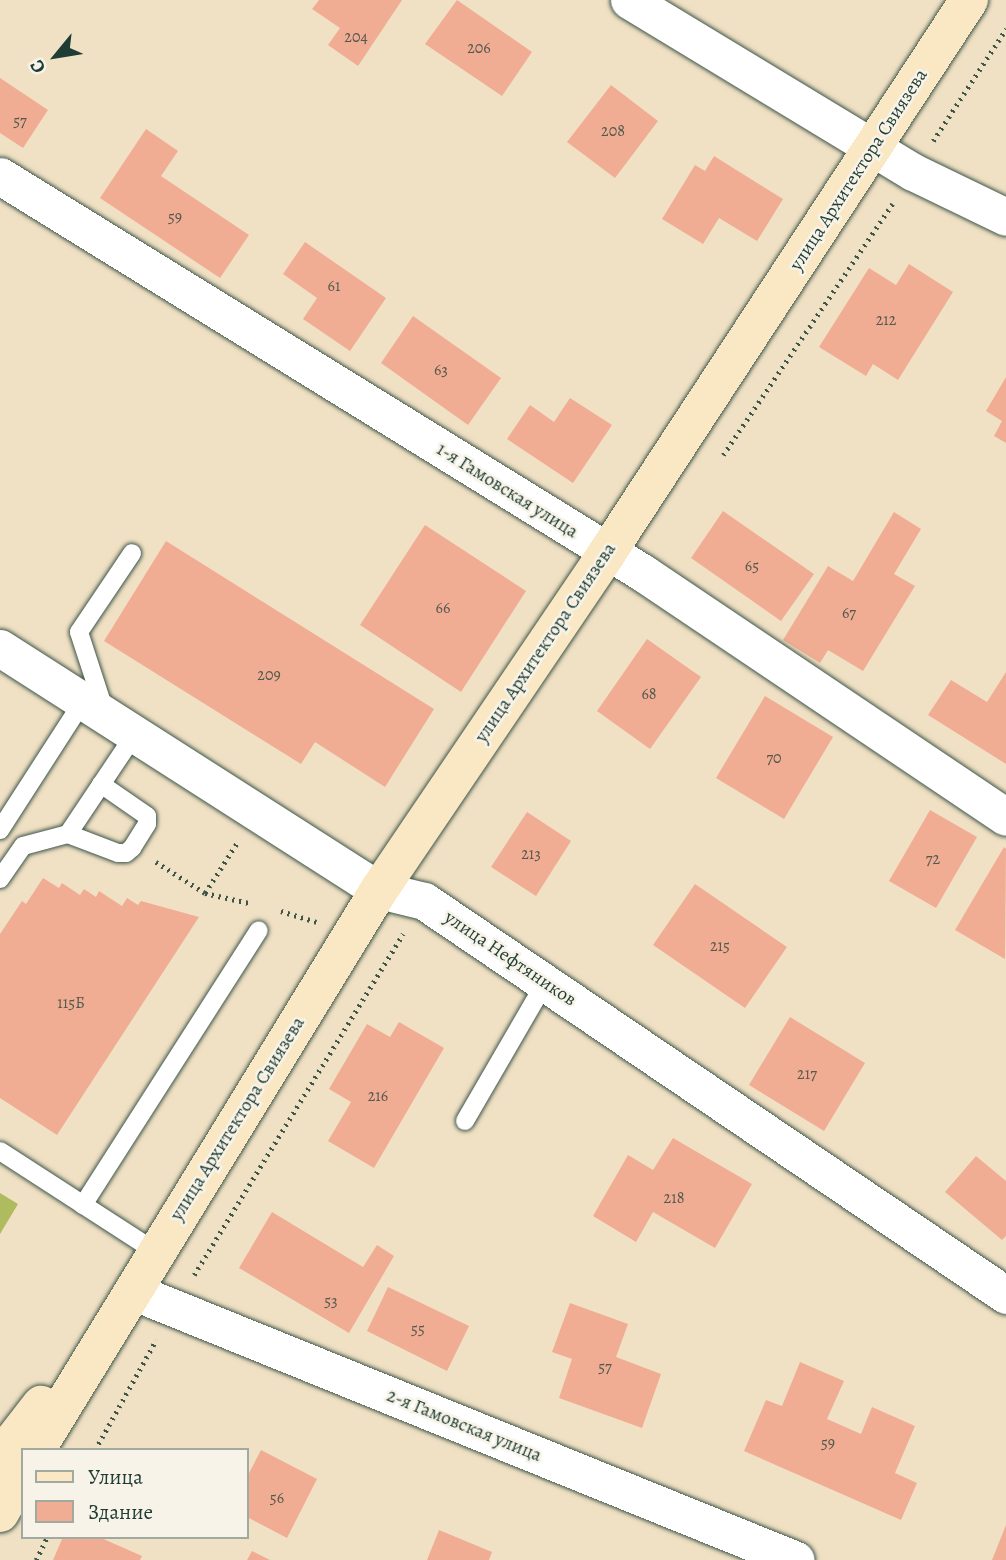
<!DOCTYPE html>
<html>
<head>
<meta charset="utf-8">
<style>
	body { margin:0 }
	#map { position:relative; width:1006px; height:1560px; overflow:hidden; background:#f1e1c4; font-family:Alegreya,serif }
	div>[style] { position:absolute }
	[style*='--x'] { left:calc(var(--x)*1px); top:calc(var(--y)*1px); width:calc(var(--w)*1px); rotate:calc(var(--a)*1deg) }
	.green>* { inset:0; background:#aebb5e }
	.building>* { inset:0; background:#f0ad94 }
	.path>* { height:4.5px; margin-top:-2.25px; transform-origin:0; background:repeating-linear-gradient(90deg,#3e564a 0 2px,transparent 0 7px) }
	.roads { filter:drop-shadow(0 0 2px #3e564a) drop-shadow(0 0 2px #3e564a) }
	.service>* { height:18px; margin:-9px; padding:0 9px; transform-origin:9px; border-radius:9px; background:#fff }
	.minor>* { height:37px; margin:-18.5px; padding:0 18.5px; transform-origin:18.5px; border-radius:18.5px; background:#fff }
	.secondary>* { height:38px; margin:-19px; padding:0 19px; transform-origin:19px; border-radius:19px; background:#fae7c3 }
	span { translate:-50% -50%; white-space:nowrap; text-align:center; line-height:1.15; -webkit-text-stroke:5px #f7f3e8; paint-order:stroke }
	.number-label { font-size:16px; color:#53594c }
	.number-label span { -webkit-text-stroke-width:0 }
	.street-label { font-size:19px; color:#1f3d34 }
	.legend { position:absolute; left:21px; top:1448px; width:228px; height:91px; box-sizing:border-box; background:#f7f3e8; border:2px solid #a1aaa0; margin:0; padding:9px 12px; list-style:none; font-size:21px; color:#1f3d34 }
	.legend li { display:flex; align-items:center; gap:14px; height:35px }
	.legend b { width:35px; border:2px solid #a1aaa0 }
	.north { position:absolute; left:21px; top:21px; width:70px; height:70px; -webkit-text-stroke:5px #f7f3e8; paint-order:stroke; rotate:240deg; font-size:19px; font-weight:700; line-height:28px; text-align:center; color:#1f3d34 }
	.north::after { content:''; display:block; margin:auto; width:24px; height:32px; background:#1f3d34; clip-path:polygon(50% 0,100% 100%,50% 72%,0 100%) }
</style>
</head>
<body>
<div id="map">
	<div class="green">
		<i style="clip-path:polygon(0 1193px,18px 1204px,0 1234px)"></i>
	</div>
	<div class="building">
		<i style="clip-path:polygon(319px 0,402px 0,358px 66px,328px 45px,340px 28px,312px 9px)"></i>
		<i style="clip-path:polygon(457px 0,532px 52px,502px 96px,425px 44px)"></i>
		<i style="clip-path:polygon(0 78px,48px 110px,23px 148px,0 133px)"></i>
		<i style="clip-path:polygon(611px 85px,658px 121px,615px 178px,567px 142px)"></i>
		<i style="clip-path:polygon(146px 129px,178px 151px,161px 176px,249px 235px,220px 278px,100px 198px)"></i>
		<i style="clip-path:polygon(714px 156px,783px 199px,757px 241px,719px 218px,703px 244px,662px 219px,695px 165px,705px 171px)"></i>
		<i style="clip-path:polygon(305px 242px,386px 298px,350px 351px,303px 319px,317px 298px,283px 274px)"></i>
		<i style="clip-path:polygon(909px 264px,953px 292px,898px 380px,873px 364px,866px 376px,819px 347px,869px 268px,896px 285px)"></i>
		<i style="clip-path:polygon(413px 316px,501px 378px,468px 425px,381px 363px)"></i>
		<i style="clip-path:polygon(1006px 377px,1006px 443px,994px 436px,1002px 421px,986px 411px)"></i>
		<i style="clip-path:polygon(570px 398px,612px 425px,573px 483px,507px 439px,530px 405px,554px 422px)"></i>
		<i style="clip-path:polygon(723px 511px,814px 574px,781px 621px,691px 558px)"></i>
		<i style="clip-path:polygon(894px 512px,921px 529px,894px 574px,915px 586px,863px 671px,828px 650px,820px 663px,783px 640px,828px 566px,853px 581px)"></i>
		<i style="clip-path:polygon(425px 525px,526px 591px,461px 692px,360px 625px)"></i>
		<i style="clip-path:polygon(166px 541px,434px 709px,385px 787px,315px 742px,301px 764px,104px 641px)"></i>
		<i style="clip-path:polygon(647px 639px,701px 677px,650px 749px,597px 711px)"></i>
		<i style="clip-path:polygon(1006px 672px,1006px 764px,928px 715px,951px 680px,987px 702px)"></i>
		<i style="clip-path:polygon(765px 696px,833px 737px,784px 819px,716px 778px)"></i>
		<i style="clip-path:polygon(930px 810px,977px 837px,936px 908px,889px 881px)"></i>
		<i style="clip-path:polygon(527px 812px,571px 841px,536px 896px,491px 867px)"></i>
		<i style="clip-path:polygon(1004px 847px,1006px 849px,1005px 959px,955px 930px)"></i>
		<i style="clip-path:polygon(43px 878px,59px 888px,62px 883px,80px 895px,84px 889px,96px 897px,99px 891px,122px 906px,127px 898px,138px 905px,141px 901px,199px 917px,57px 1135px,0 1098px,0 934px,22px 901px,26px 904px)"></i>
		<i style="clip-path:polygon(695px 884px,787px 947px,745px 1008px,653px 945px)"></i>
		<i style="clip-path:polygon(790px 1017px,865px 1063px,824px 1131px,749px 1085px)"></i>
		<i style="clip-path:polygon(399px 1022px,444px 1048px,374px 1168px,328px 1141px,351px 1102px,329px 1089px,367px 1024px,390px 1037px)"></i>
		<i style="clip-path:polygon(673px 1138px,752px 1184px,715px 1248px,653px 1212px,636px 1242px,593px 1216px,628px 1155px,653px 1170px)"></i>
		<i style="clip-path:polygon(976px 1156px,1006px 1181px,1006px 1236px,1002px 1240px,945px 1192px)"></i>
		<i style="clip-path:polygon(272px 1212px,363px 1267px,377px 1245px,394px 1256px,349px 1333px,239px 1268px)"></i>
		<i style="clip-path:polygon(388px 1287px,469px 1326px,447px 1371px,367px 1331px)"></i>
		<i style="clip-path:polygon(570px 1303px,628px 1324px,616px 1357px,661px 1374px,642px 1428px,559px 1398px,572px 1359px,552px 1352px)"></i>
		<i style="clip-path:polygon(800px 1362px,844px 1381px,827px 1419px,861px 1434px,872px 1407px,915px 1426px,895px 1473px,917px 1483px,901px 1520px,744px 1451px,766px 1400px,782px 1406px)"></i>
		<i style="clip-path:polygon(261px 1450px,317px 1479px,287px 1538px,247px 1517px,247px 1477px)"></i>
		<i style="clip-path:polygon(1006px 1525px,1006px 1560px,992px 1560px)"></i>
		<i style="clip-path:polygon(439px 1530px,492px 1552px,489px 1560px,427px 1560px)"></i>
		<i style="clip-path:polygon(63px 1537px,99px 1537px,142px 1556px,140px 1560px,53px 1560px)"></i>
		<i style="clip-path:polygon(252px 1551px,270px 1560px,247px 1560px)"></i>
	</div>
	<div class="path">
		<i style="--x:933;--y:141;--w:134;--a:-56.9"></i>
		<i style="--x:723;--y:455;--w:303;--a:-56"></i>
		<i style="--x:156;--y:862;--w:58;--a:32.3"></i>
		<i style="--x:205;--y:893;--w:45;--a:12.8"></i>
		<i style="--x:205;--y:893;--w:59;--a:-57.4"></i>
		<i style="--x:281;--y:911;--w:37;--a:17"></i>
		<i style="--x:194;--y:1275;--w:400;--a:-58.5"></i>
		<i style="--x:95;--y:1450;--w:126;--a:-61"></i>
		<i style="--x:36;--y:1560;--w:25;--a:-64"></i>
	</div>
	<div class="roads">
		<div class="service">
			<i style="--x:104;--y:709;--w:81;--a:-108"></i>
			<i style="--x:79;--y:632;--w:95;--a:-56.1"></i>
			<i style="--x:0;--y:830;--w:153;--a:-57.2"></i>
			<i style="--x:68;--y:834;--w:53;--a:20.8"></i>
			<i style="--x:118;--y:853;--w:8;--a:0"></i>
			<i style="--x:126;--y:853;--w:8;--a:-40"></i>
			<i style="--x:132;--y:848;--w:28;--a:-58"></i>
			<i style="--x:147;--y:824;--w:8;--a:-90"></i>
			<i style="--x:147;--y:816;--w:56;--a:-145.2"></i>
			<i style="--x:0;--y:879;--w:40;--a:-55.1"></i>
			<i style="--x:23;--y:846;--w:47;--a:-14.9"></i>
			<i style="--x:68;--y:834;--w:120;--a:-56.2"></i>
			<i style="--x:465;--y:1121;--w:160;--a:-59.9"></i>
			<i style="--x:0;--y:1151;--w:186;--a:32.9"></i>
			<i style="--x:83;--y:1205;--w:326;--a:-57.4"></i>
		</div>
		<div class="minor">
			<i style="--x:629;--y:0;--w:332;--a:31.2"></i>
			<i style="--x:913;--y:172;--w:103;--a:25.8"></i>
			<i style="--x:0;--y:176;--w:756;--a:31.69"></i>
			<i style="--x:643;--y:573;--w:437;--a:33.9"></i>
			<i style="--x:0;--y:648;--w:450;--a:32.6"></i>
			<i style="--x:379;--y:890;--w:46;--a:13.7"></i>
			<i style="--x:424;--y:901;--w:703;--a:34.1"></i>
			<i style="--x:132;--y:1291;--w:716;--a:22.05"></i>
		</div>
		<div class="secondary">
			<i style="--x:36;--y:1450;--w:657;--a:-58.51"></i>
			<i style="--x:379;--y:890;--w:407;--a:-55.9"></i>
			<i style="--x:607;--y:553;--w:661;--a:-56.79"></i>
			<i style="--x:0;--y:1463;--w:21;--a:-61"></i>
			<i style="--x:10;--y:1445;--w:51;--a:-52.2"></i>
			<i style="--x:0;--y:1513;--w:47;--a:-60.7"></i>
		</div>
	</div>
	<div class="number-label">
		<span style="left:356px;top:37px">204</span>
		<span style="left:479px;top:48px">206</span>
		<span style="left:20px;top:121px">57</span>
		<span style="left:613px;top:131px">208</span>
		<span style="left:175px;top:217px">59</span>
		<span style="left:334px;top:286px">61</span>
		<span style="left:886px;top:320px">212</span>
		<span style="left:441px;top:370px">63</span>
		<span style="left:752px;top:566px">65</span>
		<span style="left:443px;top:608px">66</span>
		<span style="left:849px;top:613px">67</span>
		<span style="left:269px;top:675px">209</span>
		<span style="left:649px;top:694px">68</span>
		<span style="left:774px;top:758px">70</span>
		<span style="left:531px;top:854px">213</span>
		<span style="left:933px;top:859px">72</span>
		<span style="left:720px;top:946px">215</span>
		<span style="left:71px;top:1003px">115Б</span>
		<span style="left:807px;top:1074px">217</span>
		<span style="left:378px;top:1096px">216</span>
		<span style="left:674px;top:1198px">218</span>
		<span style="left:331px;top:1301px">53</span>
		<span style="left:418px;top:1329px">55</span>
		<span style="left:605px;top:1367px">57</span>
		<span style="left:828px;top:1443px">59</span>
		<span style="left:277px;top:1498px">56</span>
	</div>
	<div class="street-label">
		<span style="left:859px;top:170px;rotate:-57deg">улица Архитектора Свиязева</span>
		<span style="left:507px;top:491px;rotate:32deg">1-я Гамовская улица</span>
		<span style="left:546px;top:643px;rotate:-56deg">улица Архитектора Свиязева</span>
		<span style="left:510px;top:959px;rotate:34deg">улица Нефтяников</span>
		<span style="left:238px;top:1119px;rotate:-58deg">улица Архитектора Свиязева</span>
		<span style="left:464px;top:1426px;rotate:22deg">2-я Гамовская улица</span>
	</div>
	<ul class="legend">
	<li><b style="height:9px;background:#fae7c3"></b>Улица</li>
	<li><b style="height:19px;background:#f0ad94"></b>Здание</li>
	</ul>
	<div class="north">С</div>
</div>
</body>
</html>
